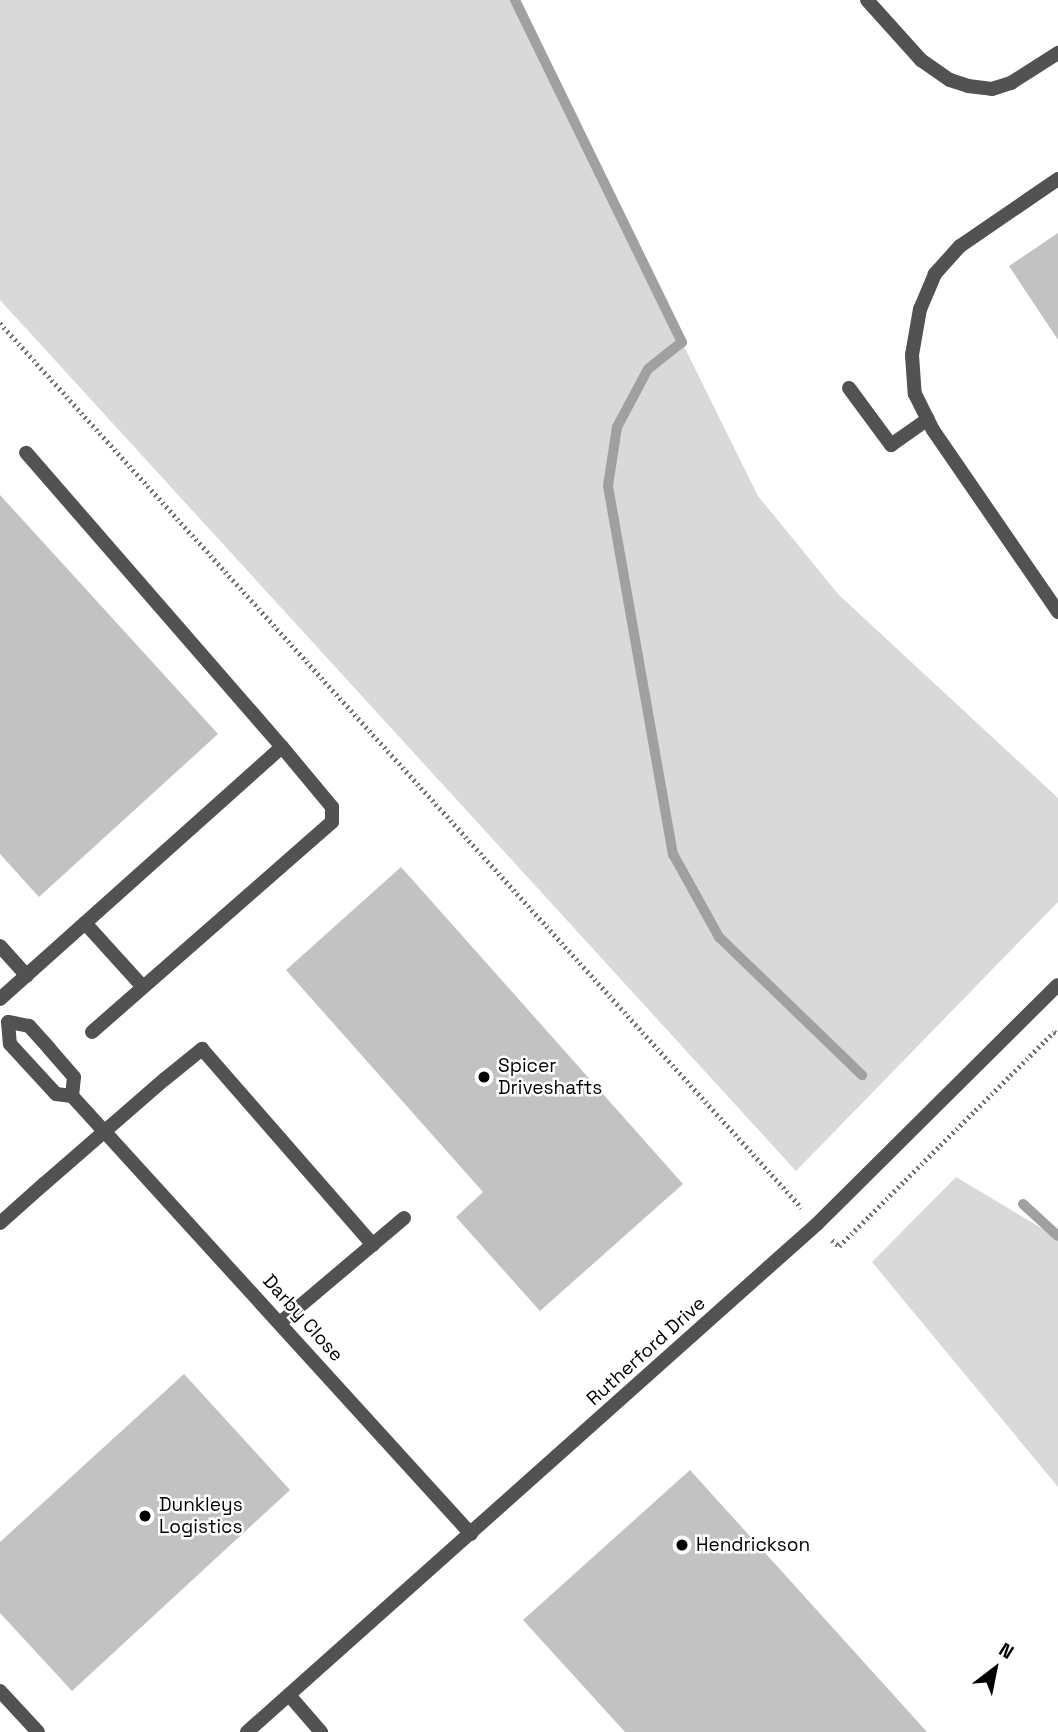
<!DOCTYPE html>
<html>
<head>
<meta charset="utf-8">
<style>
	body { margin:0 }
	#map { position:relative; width:1058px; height:1732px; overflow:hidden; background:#fff; font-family:"Space Grotesk",sans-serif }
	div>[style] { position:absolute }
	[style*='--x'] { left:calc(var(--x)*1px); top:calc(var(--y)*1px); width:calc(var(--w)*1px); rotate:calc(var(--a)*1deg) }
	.green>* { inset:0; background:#d9d9d9 }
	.stream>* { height:10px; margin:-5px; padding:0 5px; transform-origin:5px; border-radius:5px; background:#a0a0a0 }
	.building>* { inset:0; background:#c2c2c2 }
	.path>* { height:4.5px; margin-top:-2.25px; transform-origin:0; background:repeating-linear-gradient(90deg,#747474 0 2px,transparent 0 5.5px) }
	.service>* { height:14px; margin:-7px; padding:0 7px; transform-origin:7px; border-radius:7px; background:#525252 }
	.minor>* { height:14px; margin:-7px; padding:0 7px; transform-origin:7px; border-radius:7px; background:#525252 }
	.dots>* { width:19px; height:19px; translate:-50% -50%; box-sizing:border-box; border:4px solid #fff; border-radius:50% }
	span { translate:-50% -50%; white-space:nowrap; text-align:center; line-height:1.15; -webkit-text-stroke:5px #fff; paint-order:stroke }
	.poi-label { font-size:19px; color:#000 }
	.left { translate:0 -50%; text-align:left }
	.street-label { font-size:19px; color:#000 }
	.north { position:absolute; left:960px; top:1634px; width:70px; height:70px; -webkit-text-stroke:5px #fff; paint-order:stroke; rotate:32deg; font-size:19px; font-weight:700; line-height:28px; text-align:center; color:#000 }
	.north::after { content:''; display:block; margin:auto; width:24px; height:32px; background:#000; clip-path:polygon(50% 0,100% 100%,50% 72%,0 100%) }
</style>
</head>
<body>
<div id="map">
	<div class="green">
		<i style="clip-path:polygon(0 0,513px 0,758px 496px,839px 595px,1058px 798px,1058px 902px,796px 1171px,0 300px)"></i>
		<i style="clip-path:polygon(956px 1177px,1058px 1238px,1058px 1487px,872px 1262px)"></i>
	</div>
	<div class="stream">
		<i style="--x:515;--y:0;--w:381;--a:64"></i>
		<i style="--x:682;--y:342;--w:43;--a:141.5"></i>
		<i style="--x:648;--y:369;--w:66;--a:118.1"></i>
		<i style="--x:617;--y:427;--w:60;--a:98.7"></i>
		<i style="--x:608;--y:486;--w:374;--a:80"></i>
		<i style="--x:673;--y:854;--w:95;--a:61"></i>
		<i style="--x:719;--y:937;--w:199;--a:44"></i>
		<i style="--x:1023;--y:1204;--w:47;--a:42.4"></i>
	</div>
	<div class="building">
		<i style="clip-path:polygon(1058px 233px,1058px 340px,1009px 266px)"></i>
		<i style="clip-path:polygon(0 495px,218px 734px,39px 897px,0 854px)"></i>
		<i style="clip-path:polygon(401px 867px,683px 1184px,540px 1311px,456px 1217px,483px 1192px,286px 970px)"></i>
		<i style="clip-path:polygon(184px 1374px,290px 1490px,72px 1691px,0 1613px,0 1542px)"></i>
		<i style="clip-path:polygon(690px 1470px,927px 1732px,625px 1732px,523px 1620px)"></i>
	</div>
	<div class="path">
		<i style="--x:0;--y:323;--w:1194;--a:47.82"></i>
		<i style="--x:832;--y:1240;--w:9;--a:41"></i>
		<i style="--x:839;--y:1246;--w:303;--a:-44.9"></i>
		<i style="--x:1054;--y:1032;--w:4;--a:27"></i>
	</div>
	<div class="service">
		<i style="--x:867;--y:0;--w:81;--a:48"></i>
		<i style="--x:921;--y:60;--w:35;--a:35"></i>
		<i style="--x:950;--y:80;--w:19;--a:18"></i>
		<i style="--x:968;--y:86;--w:24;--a:7"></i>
		<i style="--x:992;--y:89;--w:20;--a:-18"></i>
		<i style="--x:1011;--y:83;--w:56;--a:-32.6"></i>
		<i style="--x:1058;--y:179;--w:119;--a:145.6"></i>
		<i style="--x:960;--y:246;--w:38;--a:132"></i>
		<i style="--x:935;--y:274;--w:38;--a:113"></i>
		<i style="--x:920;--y:309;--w:47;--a:99.9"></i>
		<i style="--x:912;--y:355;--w:39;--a:86"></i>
		<i style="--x:915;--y:394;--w:40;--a:63.4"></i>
		<i style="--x:933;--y:430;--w:221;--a:55.5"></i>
		<i style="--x:849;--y:388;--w:71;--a:53.6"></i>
		<i style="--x:891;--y:445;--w:45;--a:-35.1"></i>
		<i style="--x:85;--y:923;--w:86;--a:47.8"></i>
		<i style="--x:0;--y:946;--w:40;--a:48"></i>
		<i style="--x:0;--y:999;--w:378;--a:-41.8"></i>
		<i style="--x:282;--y:747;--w:390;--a:-131"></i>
		<i style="--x:92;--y:1032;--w:319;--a:-41.2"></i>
		<i style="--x:332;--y:822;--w:15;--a:-90"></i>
		<i style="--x:332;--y:807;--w:78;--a:-129.8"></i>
		<i style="--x:165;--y:1079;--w:48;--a:-39"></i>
		<i style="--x:202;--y:1049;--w:260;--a:48.9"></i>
		<i style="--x:72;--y:1096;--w:19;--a:-84"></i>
		<i style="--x:74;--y:1077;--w:38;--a:-131"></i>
		<i style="--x:49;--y:1048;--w:30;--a:-132"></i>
		<i style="--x:29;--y:1026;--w:21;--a:-169"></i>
		<i style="--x:8;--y:1022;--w:22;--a:85"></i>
		<i style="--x:10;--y:1044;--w:68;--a:47.4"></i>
		<i style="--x:56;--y:1094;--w:16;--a:7"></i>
		<i style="--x:72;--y:1096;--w:47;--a:47.6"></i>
		<i style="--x:0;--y:1223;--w:59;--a:-41.6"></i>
		<i style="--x:281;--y:1322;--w:161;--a:-40.2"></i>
		<i style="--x:0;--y:1691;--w:56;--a:47.2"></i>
	</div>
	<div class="minor">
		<i style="--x:104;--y:1131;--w:545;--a:47.68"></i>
		<i style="--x:44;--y:1184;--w:160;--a:-41"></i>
		<i style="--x:289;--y:1695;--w:49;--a:49.1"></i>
		<i style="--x:247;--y:1732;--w:764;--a:-41.71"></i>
		<i style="--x:817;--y:1224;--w:339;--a:-44.8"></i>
	</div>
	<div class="dots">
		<i style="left:484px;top:1077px;background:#000"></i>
		<i style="left:145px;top:1516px;background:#000"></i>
		<i style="left:682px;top:1545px;background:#000"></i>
	</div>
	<div class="poi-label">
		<span class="left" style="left:498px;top:1077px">Spicer<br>Driveshafts</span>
		<span class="left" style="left:159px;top:1516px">Dunkleys<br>Logistics</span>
		<span class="left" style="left:696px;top:1545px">Hendrickson</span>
	</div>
	<div class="street-label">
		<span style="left:303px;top:1318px;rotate:48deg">Darby Close</span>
		<span style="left:646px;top:1351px;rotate:-42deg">Rutherford Drive</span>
	</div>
	<div class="north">N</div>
</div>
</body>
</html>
